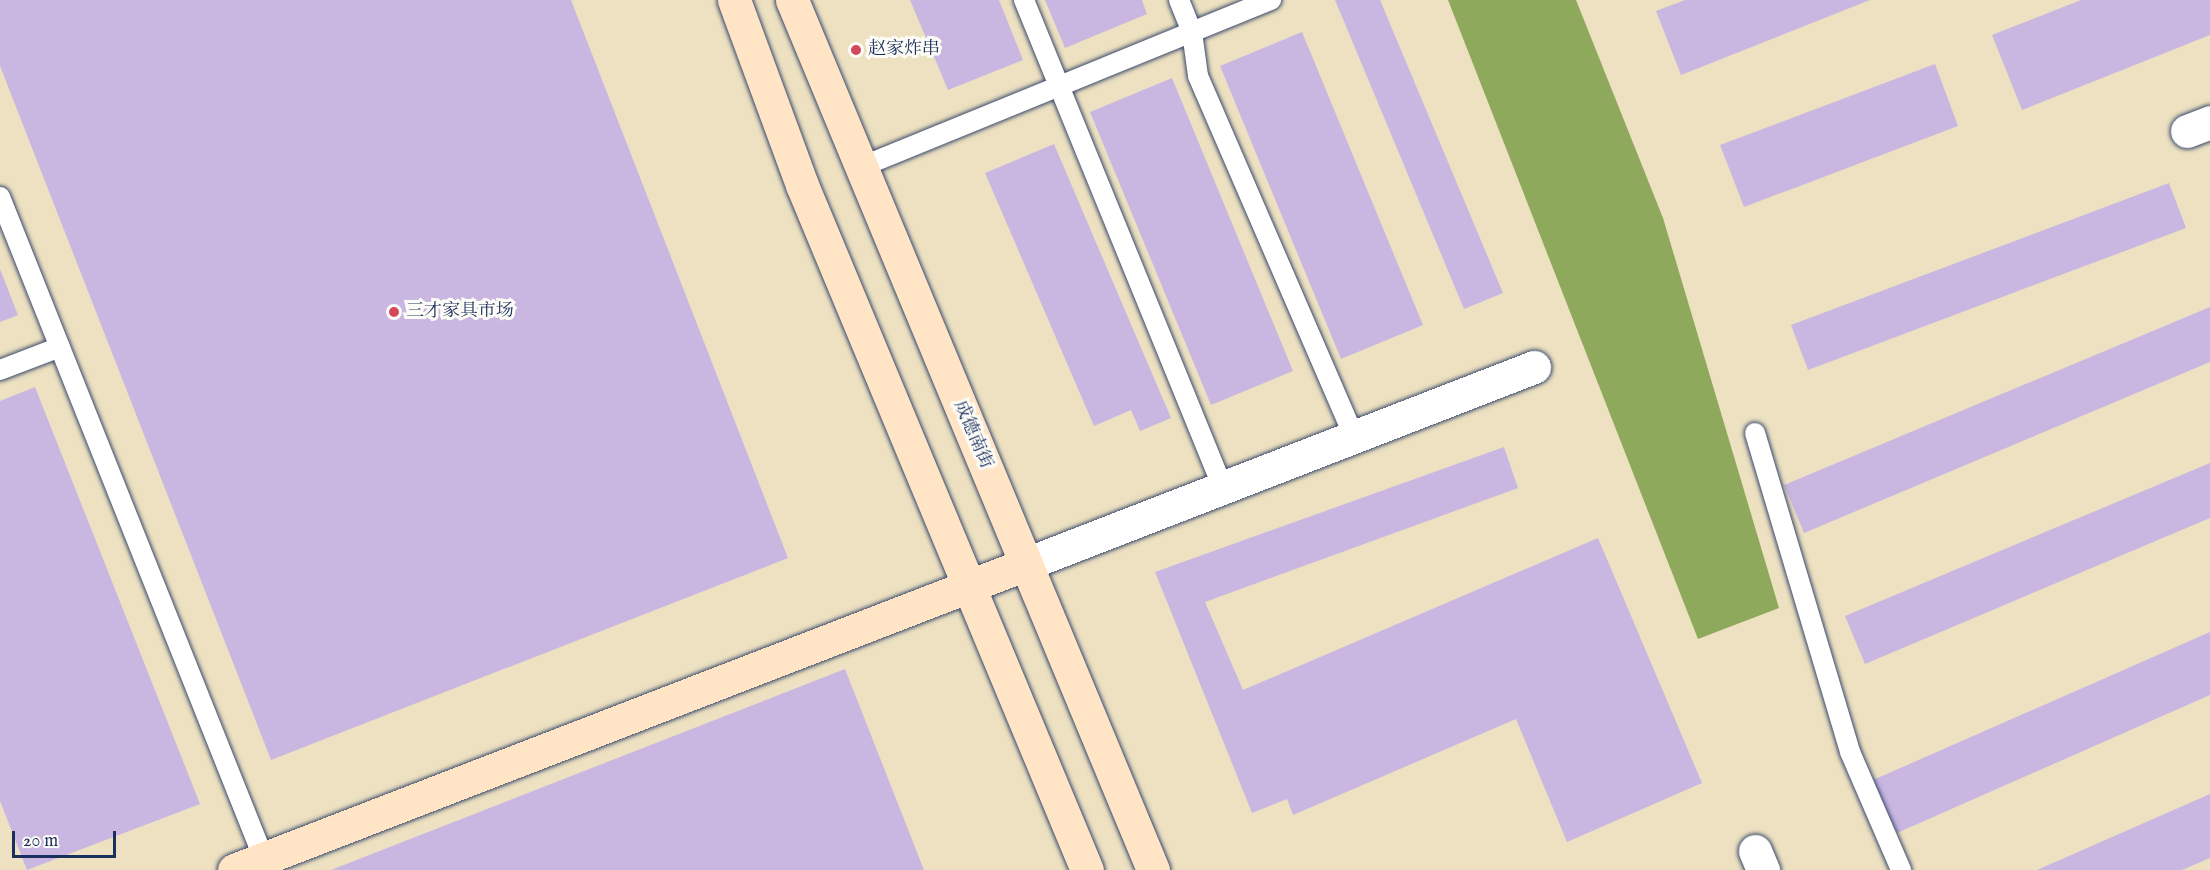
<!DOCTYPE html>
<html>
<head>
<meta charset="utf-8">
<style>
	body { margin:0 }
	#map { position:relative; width:2210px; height:870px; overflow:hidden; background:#ede1c1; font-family:"IM FELL English","Noto Serif SC",serif }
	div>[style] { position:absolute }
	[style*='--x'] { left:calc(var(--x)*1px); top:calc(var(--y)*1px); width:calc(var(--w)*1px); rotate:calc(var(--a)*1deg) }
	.forest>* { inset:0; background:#8ea95b }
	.building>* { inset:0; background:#c9b7e2 }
	.roads { filter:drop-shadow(0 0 2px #3a4a6d) drop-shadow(0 0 2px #3a4a6d) }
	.lane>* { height:20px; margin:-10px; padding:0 10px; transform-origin:10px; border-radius:10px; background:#fff }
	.street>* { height:33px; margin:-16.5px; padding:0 16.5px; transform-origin:16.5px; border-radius:16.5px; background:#fff }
	.secondary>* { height:33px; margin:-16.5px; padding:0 16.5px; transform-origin:16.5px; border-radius:16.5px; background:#ffe4c6 }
	.dots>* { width:16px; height:16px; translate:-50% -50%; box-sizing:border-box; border:3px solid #fdfcf7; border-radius:50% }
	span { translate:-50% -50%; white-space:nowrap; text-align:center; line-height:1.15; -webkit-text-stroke:6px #fdfcf7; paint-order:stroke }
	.poi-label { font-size:18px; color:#1b2f5e }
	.left { translate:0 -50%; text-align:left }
	.street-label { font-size:18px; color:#1b2f5e }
	.scale { position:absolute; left:12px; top:831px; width:104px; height:27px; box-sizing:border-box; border:3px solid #1b2f5e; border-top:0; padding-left:8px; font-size:18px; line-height:21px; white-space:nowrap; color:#1b2f5e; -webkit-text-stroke:4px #fdfcf7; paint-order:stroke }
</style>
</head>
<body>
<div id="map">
	<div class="forest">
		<i style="clip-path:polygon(1448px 0,1576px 0,1663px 218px,1779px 608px,1698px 639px)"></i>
	</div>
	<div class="building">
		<i style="clip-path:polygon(0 0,571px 0,788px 558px,271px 760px,0 66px)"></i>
		<i style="clip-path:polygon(910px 0,999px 0,1023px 60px,948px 90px)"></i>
		<i style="clip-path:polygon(1045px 0,1142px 0,1147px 14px,1065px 48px)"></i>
		<i style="clip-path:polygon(1335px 0,1380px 0,1503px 293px,1464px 309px)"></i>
		<i style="clip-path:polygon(1685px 0,1870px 0,1681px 75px,1656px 11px)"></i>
		<i style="clip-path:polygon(2081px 0,2210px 0,2210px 35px,2022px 110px,1992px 35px)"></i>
		<i style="clip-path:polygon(1302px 32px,1423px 325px,1341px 359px,1220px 66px)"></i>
		<i style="clip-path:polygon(1935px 64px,1958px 126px,1744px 207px,1720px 145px)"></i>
		<i style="clip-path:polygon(1172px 78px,1293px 371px,1211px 405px,1090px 112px)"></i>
		<i style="clip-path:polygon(1054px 144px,1171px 418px,1140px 431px,1131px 410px,1094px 426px,985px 173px)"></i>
		<i style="clip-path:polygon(2169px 183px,2186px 228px,1808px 370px,1791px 325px)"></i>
		<i style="clip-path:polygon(0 269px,18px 315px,0 322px)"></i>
		<i style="clip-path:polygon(2210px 307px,2210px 362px,1804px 533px,1784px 485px)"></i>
		<i style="clip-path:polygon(35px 387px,200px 804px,27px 870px,0 801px,0 401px)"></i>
		<i style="clip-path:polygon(1504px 447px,1518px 488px,1205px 602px,1243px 690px,1598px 538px,1702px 783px,1567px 842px,1516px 719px,1293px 815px,1287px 799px,1252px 813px,1155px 572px)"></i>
		<i style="clip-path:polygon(2210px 463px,2210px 518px,1865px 664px,1845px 616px)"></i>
		<i style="clip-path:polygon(2210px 632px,2210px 695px,1897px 833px,1873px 780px)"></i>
		<i style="clip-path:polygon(845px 669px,924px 870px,331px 870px)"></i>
		<i style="clip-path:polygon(2210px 794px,2210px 858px,2182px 870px,2037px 870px)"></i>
	</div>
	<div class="roads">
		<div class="lane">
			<i style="--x:1024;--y:0;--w:527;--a:67.82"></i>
			<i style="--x:1179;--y:0;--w:35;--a:68"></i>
			<i style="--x:1192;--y:32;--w:44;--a:82.2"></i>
			<i style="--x:1198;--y:76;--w:393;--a:66.6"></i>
			<i style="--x:861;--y:167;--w:443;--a:-22.2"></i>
			<i style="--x:0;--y:197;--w:713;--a:68.26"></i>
			<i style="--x:0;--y:370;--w:64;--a:-21"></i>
			<i style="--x:1755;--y:433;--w:333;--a:73.4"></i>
			<i style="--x:1850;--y:752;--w:129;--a:66.6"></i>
		</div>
		<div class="street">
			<i style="--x:2187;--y:131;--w:25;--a:-21"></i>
			<i style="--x:1026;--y:564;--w:545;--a:-21.2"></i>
			<i style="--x:1755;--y:851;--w:21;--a:67"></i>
		</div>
		<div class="secondary">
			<i style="--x:734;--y:0;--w:197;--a:69.8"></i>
			<i style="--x:802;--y:185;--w:742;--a:67.41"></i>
			<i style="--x:792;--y:0;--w:942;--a:67.46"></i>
			<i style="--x:234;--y:870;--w:849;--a:-21.12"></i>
		</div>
	</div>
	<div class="dots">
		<i style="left:856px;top:50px;background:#d1495b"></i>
		<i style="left:394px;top:312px;background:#d1495b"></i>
	</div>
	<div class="poi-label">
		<span class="left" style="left:868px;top:50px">赵家炸串</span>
		<span class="left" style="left:406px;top:312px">三才家具市场</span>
	</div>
	<div class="street-label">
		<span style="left:972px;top:435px;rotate:67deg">成德南街</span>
	</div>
	<div class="scale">20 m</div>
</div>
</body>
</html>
